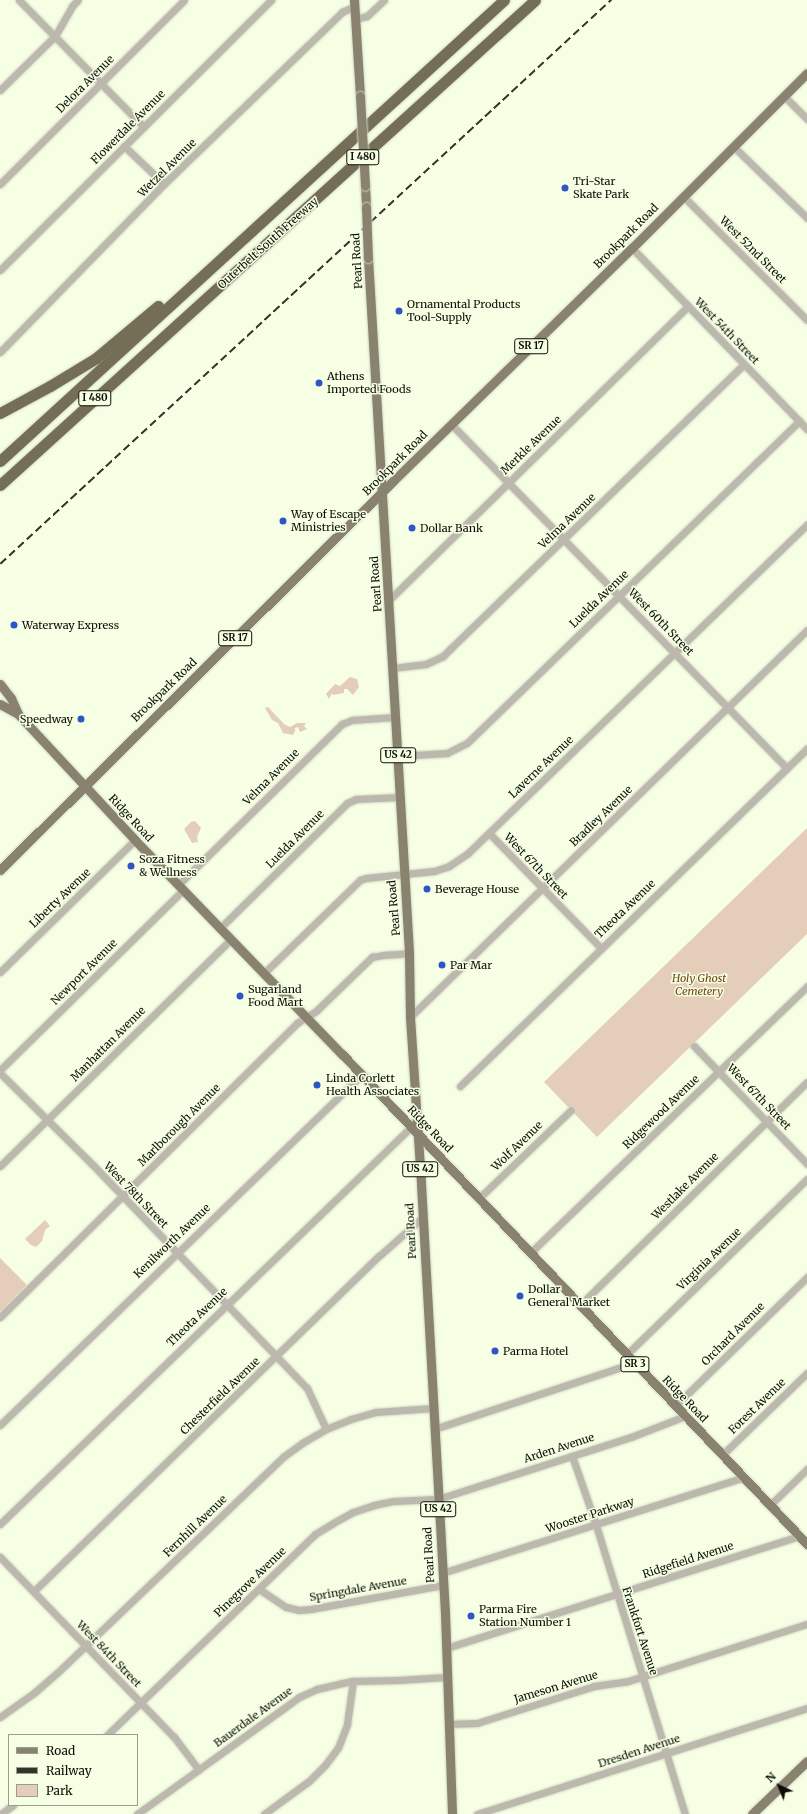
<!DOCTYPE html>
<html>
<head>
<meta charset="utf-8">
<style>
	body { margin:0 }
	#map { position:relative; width:807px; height:1814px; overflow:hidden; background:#f6fee4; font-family:Merriweather,serif }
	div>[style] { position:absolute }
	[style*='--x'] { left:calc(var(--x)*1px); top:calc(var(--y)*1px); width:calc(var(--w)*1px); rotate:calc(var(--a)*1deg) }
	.green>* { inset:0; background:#e4cdb9 }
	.roads { filter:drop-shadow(0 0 1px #d1d8c1) drop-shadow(0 0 1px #d1d8c1) }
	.minor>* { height:7px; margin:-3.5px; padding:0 3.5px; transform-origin:3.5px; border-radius:3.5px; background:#bcb8ad }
	.major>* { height:9px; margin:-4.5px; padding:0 4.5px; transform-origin:4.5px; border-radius:4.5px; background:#88826e }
	.highway>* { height:11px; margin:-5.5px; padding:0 5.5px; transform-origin:5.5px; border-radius:5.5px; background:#756e57 }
	.rail>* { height:1.5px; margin-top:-0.75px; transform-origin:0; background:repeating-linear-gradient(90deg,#303429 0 8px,transparent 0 12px) }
	.bridges { filter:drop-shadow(0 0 1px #d1d8c1) drop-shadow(0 0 1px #d1d8c1) }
	.major-bridge>* { height:9px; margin:-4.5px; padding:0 4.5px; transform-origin:4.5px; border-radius:4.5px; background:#88826e }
	.dots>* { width:11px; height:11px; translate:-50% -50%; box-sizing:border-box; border:2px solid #f6fee4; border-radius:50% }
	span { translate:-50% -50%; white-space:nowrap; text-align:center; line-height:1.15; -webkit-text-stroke:3px #f6fee4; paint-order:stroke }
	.shield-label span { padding:1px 3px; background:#f6fee4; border:1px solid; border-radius:3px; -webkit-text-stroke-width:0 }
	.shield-label { font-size:10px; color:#0c0f07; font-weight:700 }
	.street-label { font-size:11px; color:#0c0f07 }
	.poi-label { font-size:11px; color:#0c0f07 }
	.left { translate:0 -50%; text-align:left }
	.right { translate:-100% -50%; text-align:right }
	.park-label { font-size:11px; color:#754713; font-style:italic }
	.legend { position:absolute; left:8px; top:1734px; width:130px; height:72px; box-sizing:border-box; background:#f6fee4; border:1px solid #989e8c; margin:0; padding:5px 7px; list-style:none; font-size:12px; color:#0c0f07 }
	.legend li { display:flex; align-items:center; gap:8px; height:20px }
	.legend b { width:20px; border:1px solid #989e8c }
	.north { position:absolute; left:759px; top:1766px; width:40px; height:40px; -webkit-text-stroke:3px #f6fee4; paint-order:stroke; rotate:316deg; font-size:11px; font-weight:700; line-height:16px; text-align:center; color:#0c0f07 }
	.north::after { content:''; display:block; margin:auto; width:14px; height:18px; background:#0c0f07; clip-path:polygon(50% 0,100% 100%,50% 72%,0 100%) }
</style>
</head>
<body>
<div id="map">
	<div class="green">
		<i style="clip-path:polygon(350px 677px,357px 679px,359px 687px,353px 695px,347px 689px,344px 689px,344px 693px,333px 695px,332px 693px,329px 699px,326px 694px,335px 684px,340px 686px)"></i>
		<i style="clip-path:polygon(268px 707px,284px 724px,290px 727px,297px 723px,306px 723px,304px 726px,307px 729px,300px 732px,298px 727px,295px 728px,295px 731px,293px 735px,283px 733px,278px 723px,272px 720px,265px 708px)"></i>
		<i style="clip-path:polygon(195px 821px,201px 828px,197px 837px,198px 842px,192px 843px,184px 829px,191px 822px)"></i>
		<i style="clip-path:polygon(807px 828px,807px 934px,597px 1137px,544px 1082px)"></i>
		<i style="clip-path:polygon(45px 1220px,50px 1226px,45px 1230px,42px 1241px,36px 1247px,31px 1245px,25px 1239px)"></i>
		<i style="clip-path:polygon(0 1258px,27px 1285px,0 1312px)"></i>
	</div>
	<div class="roads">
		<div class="minor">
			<i style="--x:19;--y:0;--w:178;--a:45.5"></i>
			<i style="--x:355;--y:19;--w:12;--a:-14"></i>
			<i style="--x:367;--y:16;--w:23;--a:-43"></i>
			<i style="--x:0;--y:90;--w:77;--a:-44.5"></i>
			<i style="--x:55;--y:36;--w:34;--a:-60"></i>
			<i style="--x:72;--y:6;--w:8;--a:-45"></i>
			<i style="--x:784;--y:96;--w:33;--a:45"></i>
			<i style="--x:124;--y:146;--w:55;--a:43.5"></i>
			<i style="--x:734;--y:147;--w:102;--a:44.2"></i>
			<i style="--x:0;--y:184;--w:260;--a:-45"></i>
			<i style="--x:683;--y:196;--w:175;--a:45"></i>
			<i style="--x:632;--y:248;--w:252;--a:46"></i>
			<i style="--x:0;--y:270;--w:383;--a:-44.9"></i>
			<i style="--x:0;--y:352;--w:235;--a:-45.7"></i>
			<i style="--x:164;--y:184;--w:248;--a:-44"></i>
			<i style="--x:342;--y:12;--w:14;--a:-25"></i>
			<i style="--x:451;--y:424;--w:481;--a:45.7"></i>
			<i style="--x:390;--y:599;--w:418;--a:-44.5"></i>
			<i style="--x:393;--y:668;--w:33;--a:-7"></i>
			<i style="--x:426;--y:664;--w:19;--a:-25"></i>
			<i style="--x:443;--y:656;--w:10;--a:-45"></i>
			<i style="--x:450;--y:649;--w:409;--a:-44.1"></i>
			<i style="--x:398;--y:756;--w:49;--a:-3.5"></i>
			<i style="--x:447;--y:753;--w:22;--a:-27"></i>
			<i style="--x:467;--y:743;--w:463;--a:-44.1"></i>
			<i style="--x:489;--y:833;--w:161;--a:45.8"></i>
			<i style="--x:178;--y:885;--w:230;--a:-44.5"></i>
			<i style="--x:342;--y:724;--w:11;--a:-22"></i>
			<i style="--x:352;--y:720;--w:43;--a:-4"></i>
			<i style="--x:220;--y:928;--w:178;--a:-44.5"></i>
			<i style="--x:347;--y:803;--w:10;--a:-24"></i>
			<i style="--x:356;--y:799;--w:44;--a:-2.6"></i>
			<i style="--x:0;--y:972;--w:189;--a:-44.4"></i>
			<i style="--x:264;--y:973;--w:134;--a:-44.1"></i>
			<i style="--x:360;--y:880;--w:6;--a:-18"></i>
			<i style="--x:366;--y:878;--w:68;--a:-5.9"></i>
			<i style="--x:434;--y:871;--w:16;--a:-18"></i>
			<i style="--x:449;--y:866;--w:23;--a:-34"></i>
			<i style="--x:468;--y:853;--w:472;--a:-44.1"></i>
			<i style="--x:410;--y:1017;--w:554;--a:-44.27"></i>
			<i style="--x:694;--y:1046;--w:163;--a:46.2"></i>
			<i style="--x:0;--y:1070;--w:257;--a:-44.5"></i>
			<i style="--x:0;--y:1073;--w:131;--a:44.7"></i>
			<i style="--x:93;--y:1165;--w:309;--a:46.2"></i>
			<i style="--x:307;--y:1388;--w:45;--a:65.1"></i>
			<i style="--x:460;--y:1086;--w:484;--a:-44.2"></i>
			<i style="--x:0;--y:1166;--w:324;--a:-44.5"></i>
			<i style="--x:479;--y:1198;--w:127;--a:-43.7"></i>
			<i style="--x:530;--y:1253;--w:385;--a:-43.9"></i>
			<i style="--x:580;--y:1305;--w:318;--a:-44.5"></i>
			<i style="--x:0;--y:1317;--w:418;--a:-44.7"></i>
			<i style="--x:297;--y:1023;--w:22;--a:-32"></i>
			<i style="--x:316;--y:1011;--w:78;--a:-44"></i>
			<i style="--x:372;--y:957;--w:11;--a:-10"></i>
			<i style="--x:383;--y:955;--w:26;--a:-4"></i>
			<i style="--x:626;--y:1355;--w:252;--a:-44.2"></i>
			<i style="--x:675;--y:1406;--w:185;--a:-44.3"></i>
			<i style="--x:0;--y:1425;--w:503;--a:-44.11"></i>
			<i style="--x:434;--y:1429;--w:211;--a:-18.3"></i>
			<i style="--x:722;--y:1455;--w:118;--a:-44"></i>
			<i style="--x:572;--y:1456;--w:73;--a:70.8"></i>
			<i style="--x:596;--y:1525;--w:302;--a:72.9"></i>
			<i style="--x:770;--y:1505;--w:52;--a:-44.2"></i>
			<i style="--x:0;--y:1524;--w:571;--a:-44.01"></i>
			<i style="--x:0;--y:1557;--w:250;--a:46"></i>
			<i style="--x:174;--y:1737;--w:41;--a:52.9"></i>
			<i style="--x:442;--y:1573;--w:317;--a:-17.6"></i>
			<i style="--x:259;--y:1589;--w:32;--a:34"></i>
			<i style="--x:286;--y:1607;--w:13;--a:13"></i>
			<i style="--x:299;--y:1610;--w:12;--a:-5"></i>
			<i style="--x:311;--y:1609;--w:134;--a:-10.3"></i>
			<i style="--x:34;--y:1591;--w:481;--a:-44.2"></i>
			<i style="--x:379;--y:1256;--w:59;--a:-41.6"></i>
			<i style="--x:446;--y:1648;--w:370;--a:-17.6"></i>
			<i style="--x:0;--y:1717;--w:43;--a:-35.5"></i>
			<i style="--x:35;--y:1692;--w:29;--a:-41"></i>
			<i style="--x:57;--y:1673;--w:313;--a:-43.7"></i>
			<i style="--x:283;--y:1457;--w:24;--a:-36"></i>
			<i style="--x:302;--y:1443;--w:28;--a:-30"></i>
			<i style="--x:326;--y:1429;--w:27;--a:-22"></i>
			<i style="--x:351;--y:1419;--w:26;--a:-16"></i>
			<i style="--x:376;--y:1412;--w:57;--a:-4"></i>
			<i style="--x:448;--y:1724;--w:29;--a:-2"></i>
			<i style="--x:477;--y:1723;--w:123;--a:-17.5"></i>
			<i style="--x:594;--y:1686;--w:34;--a:-8"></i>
			<i style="--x:628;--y:1681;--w:188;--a:-17.7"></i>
			<i style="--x:107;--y:1735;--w:289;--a:-44"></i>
			<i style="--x:315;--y:1534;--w:21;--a:-31"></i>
			<i style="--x:333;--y:1523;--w:23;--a:-29"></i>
			<i style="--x:353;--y:1512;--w:22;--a:-18"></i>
			<i style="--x:374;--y:1505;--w:19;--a:-12"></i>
			<i style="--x:393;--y:1501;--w:45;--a:-2.5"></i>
			<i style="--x:438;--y:1499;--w:203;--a:-17.8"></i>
			<i style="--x:631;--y:1437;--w:58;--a:-21.3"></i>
			<i style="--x:1;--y:1814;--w:15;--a:-37"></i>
			<i style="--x:137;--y:1814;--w:200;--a:-35.8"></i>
			<i style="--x:299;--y:1697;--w:20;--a:-24"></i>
			<i style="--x:317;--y:1689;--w:37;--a:-13"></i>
			<i style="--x:353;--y:1681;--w:45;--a:-1.3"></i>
			<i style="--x:398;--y:1680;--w:48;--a:-3.6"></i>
			<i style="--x:264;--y:1814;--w:56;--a:-36.3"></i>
			<i style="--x:309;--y:1781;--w:23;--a:-45"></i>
			<i style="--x:325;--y:1765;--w:21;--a:-53"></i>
			<i style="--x:338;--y:1748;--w:26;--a:-69"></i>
			<i style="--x:347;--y:1724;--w:43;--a:-82.1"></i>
			<i style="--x:477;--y:1814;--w:347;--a:-17.8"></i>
		</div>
		<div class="major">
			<i style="--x:354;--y:0;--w:96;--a:86.4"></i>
			<i style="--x:365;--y:186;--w:21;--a:87"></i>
			<i style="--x:368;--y:258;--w:696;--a:86.62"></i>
			<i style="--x:409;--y:953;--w:64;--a:89.1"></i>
			<i style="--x:410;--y:1017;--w:167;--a:86.2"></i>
			<i style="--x:421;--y:1184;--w:430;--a:86.8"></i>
			<i style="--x:445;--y:1613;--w:201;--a:88"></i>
			<i style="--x:0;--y:684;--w:18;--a:52"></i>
			<i style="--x:11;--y:698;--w:17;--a:66"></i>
			<i style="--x:18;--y:714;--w:172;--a:47.1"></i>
			<i style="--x:135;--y:840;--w:298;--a:46"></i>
			<i style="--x:342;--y:1054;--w:676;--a:46.5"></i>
			<i style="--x:0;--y:704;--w:21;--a:29"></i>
			<i style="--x:0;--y:870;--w:553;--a:-44.71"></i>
			<i style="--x:393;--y:481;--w:334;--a:-44.3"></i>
			<i style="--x:632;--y:248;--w:247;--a:-45"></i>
			<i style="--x:752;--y:1814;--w:76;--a:-43.9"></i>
		</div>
		<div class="highway">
			<i style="--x:0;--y:413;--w:57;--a:-28.4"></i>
			<i style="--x:50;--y:386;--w:54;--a:-31.3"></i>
			<i style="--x:96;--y:358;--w:81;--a:-40"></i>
			<i style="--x:0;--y:461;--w:683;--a:-42.45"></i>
			<i style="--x:0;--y:485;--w:722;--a:-42.19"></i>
		</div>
	</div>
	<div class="rail">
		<i style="--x:0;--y:564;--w:832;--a:-42.71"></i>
	</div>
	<div class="bridges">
		<div class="major-bridge">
			<i style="--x:360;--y:96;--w:90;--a:86.8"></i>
			<i style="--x:366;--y:207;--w:51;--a:87.8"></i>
		</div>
	</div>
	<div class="dots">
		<i style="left:565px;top:188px;background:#2f54c4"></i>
		<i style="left:399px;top:311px;background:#2f54c4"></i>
		<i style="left:319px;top:383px;background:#2f54c4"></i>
		<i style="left:283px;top:521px;background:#2f54c4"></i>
		<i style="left:412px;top:528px;background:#2f54c4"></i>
		<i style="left:14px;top:625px;background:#2f54c4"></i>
		<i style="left:81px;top:719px;background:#2f54c4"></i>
		<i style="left:131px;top:866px;background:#2f54c4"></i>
		<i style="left:427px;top:889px;background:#2f54c4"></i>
		<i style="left:442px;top:965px;background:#2f54c4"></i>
		<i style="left:240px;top:996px;background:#2f54c4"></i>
		<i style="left:317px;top:1085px;background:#2f54c4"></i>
		<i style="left:520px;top:1296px;background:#2f54c4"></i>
		<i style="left:495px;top:1351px;background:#2f54c4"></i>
		<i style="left:471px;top:1616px;background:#2f54c4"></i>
	</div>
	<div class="shield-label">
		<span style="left:363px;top:157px">I 480</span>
		<span style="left:531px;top:346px">SR 17</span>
		<span style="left:95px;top:398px">I 480</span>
		<span style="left:235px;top:638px">SR 17</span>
		<span style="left:398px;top:755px">US 42</span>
		<span style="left:420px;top:1169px">US 42</span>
		<span style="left:635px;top:1364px">SR 3</span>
		<span style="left:438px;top:1509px">US 42</span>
	</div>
	<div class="street-label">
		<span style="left:85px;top:84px;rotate:-45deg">Delora Avenue</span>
		<span style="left:128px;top:127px;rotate:-45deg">Flowerdale Avenue</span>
		<span style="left:167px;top:168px;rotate:-45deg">Wetzel Avenue</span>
		<span style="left:626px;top:236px;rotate:-45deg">Brookpark Road</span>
		<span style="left:268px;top:243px;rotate:-42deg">Outerbelt South Freeway</span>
		<span style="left:753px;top:250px;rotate:45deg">West 52nd Street</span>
		<span style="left:357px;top:261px;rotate:-93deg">Pearl Road</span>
		<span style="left:727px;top:331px;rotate:46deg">West 54th Street</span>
		<span style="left:531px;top:445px;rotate:-44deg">Merkle Avenue</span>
		<span style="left:395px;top:463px;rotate:-45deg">Brookpark Road</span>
		<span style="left:567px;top:521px;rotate:-44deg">Velma Avenue</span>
		<span style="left:376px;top:584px;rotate:-94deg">Pearl Road</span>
		<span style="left:599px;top:599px;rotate:-44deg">Luelda Avenue</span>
		<span style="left:661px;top:622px;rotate:46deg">West 60th Street</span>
		<span style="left:164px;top:690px;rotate:-44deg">Brookpark Road</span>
		<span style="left:541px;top:767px;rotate:-44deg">Laverne Avenue</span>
		<span style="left:271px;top:777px;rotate:-45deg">Velma Avenue</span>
		<span style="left:601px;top:816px;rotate:-44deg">Bradley Avenue</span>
		<span style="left:131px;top:818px;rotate:47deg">Ridge Road</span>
		<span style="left:295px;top:839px;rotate:-45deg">Luelda Avenue</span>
		<span style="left:536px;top:866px;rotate:46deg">West 67th Street</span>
		<span style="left:60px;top:898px;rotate:-44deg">Liberty Avenue</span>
		<span style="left:394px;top:908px;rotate:-95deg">Pearl Road</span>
		<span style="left:625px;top:909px;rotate:-44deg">Theota Avenue</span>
		<span style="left:84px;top:972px;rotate:-45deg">Newport Avenue</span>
		<span style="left:108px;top:1044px;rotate:-45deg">Manhattan Avenue</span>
		<span style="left:759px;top:1097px;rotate:46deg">West 67th Street</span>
		<span style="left:661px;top:1112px;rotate:-44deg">Ridgewood Avenue</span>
		<span style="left:179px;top:1125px;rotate:-45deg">Marlborough Avenue</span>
		<span style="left:430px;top:1129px;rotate:46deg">Ridge Road</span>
		<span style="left:517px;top:1146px;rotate:-44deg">Wolf Avenue</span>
		<span style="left:685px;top:1186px;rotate:-45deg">Westlake Avenue</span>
		<span style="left:136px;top:1195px;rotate:46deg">West 78th Street</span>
		<span style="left:411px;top:1231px;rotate:-93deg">Pearl Road</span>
		<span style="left:172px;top:1241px;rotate:-44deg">Kenilworth Avenue</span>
		<span style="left:709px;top:1259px;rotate:-44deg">Virginia Avenue</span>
		<span style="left:197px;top:1317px;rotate:-44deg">Theota Avenue</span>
		<span style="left:733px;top:1334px;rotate:-45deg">Orchard Avenue</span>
		<span style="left:220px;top:1396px;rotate:-44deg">Chesterfield Avenue</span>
		<span style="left:685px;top:1399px;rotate:46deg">Ridge Road</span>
		<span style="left:757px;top:1406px;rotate:-44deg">Forest Avenue</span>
		<span style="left:559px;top:1448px;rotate:-18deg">Arden Avenue</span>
		<span style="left:590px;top:1515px;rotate:-18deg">Wooster Parkway</span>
		<span style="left:195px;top:1526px;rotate:-44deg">Fernhill Avenue</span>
		<span style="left:429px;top:1555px;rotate:-93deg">Pearl Road</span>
		<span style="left:688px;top:1560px;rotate:-18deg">Ridgefield Avenue</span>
		<span style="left:250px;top:1582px;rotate:-44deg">Pinegrove Avenue</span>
		<span style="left:358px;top:1589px;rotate:-10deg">Springdale Avenue</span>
		<span style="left:640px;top:1631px;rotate:72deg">Frankfort Avenue</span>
		<span style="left:109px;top:1654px;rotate:46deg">West 84th Street</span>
		<span style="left:556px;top:1687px;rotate:-17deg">Jameson Avenue</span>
		<span style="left:253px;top:1717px;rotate:-36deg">Bauerdale Avenue</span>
		<span style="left:639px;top:1751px;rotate:-18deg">Dresden Avenue</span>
	</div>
	<div class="poi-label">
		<span class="left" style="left:573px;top:188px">Tri-Star<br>Skate Park</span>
		<span class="left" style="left:407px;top:311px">Ornamental Products<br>Tool-Supply</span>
		<span class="left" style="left:327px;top:383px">Athens<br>Imported Foods</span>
		<span class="left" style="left:291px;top:521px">Way of Escape<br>Ministries</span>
		<span class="left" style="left:420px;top:528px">Dollar Bank</span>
		<span class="left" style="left:22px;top:625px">Waterway Express</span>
		<span class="right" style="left:73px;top:719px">Speedway</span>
		<span class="left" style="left:139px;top:866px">Soza Fitness<br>&amp; Wellness</span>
		<span class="left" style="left:435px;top:889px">Beverage House</span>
		<span class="left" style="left:450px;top:965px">Par Mar</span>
		<span class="left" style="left:248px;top:996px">Sugarland<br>Food Mart</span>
		<span class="left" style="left:326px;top:1085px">Linda Corlett<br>Health Associates</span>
		<span class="left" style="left:528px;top:1296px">Dollar<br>General Market</span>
		<span class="left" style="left:503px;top:1351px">Parma Hotel</span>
		<span class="left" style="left:479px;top:1616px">Parma Fire<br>Station Number 1</span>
	</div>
	<div class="park-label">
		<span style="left:699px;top:985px">Holy Ghost<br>Cemetery</span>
	</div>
	<ul class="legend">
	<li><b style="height:5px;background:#88826e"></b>Road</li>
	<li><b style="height:5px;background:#303429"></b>Railway</li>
	<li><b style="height:11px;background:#e4cdb9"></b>Park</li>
	</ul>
	<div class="north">N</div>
</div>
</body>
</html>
